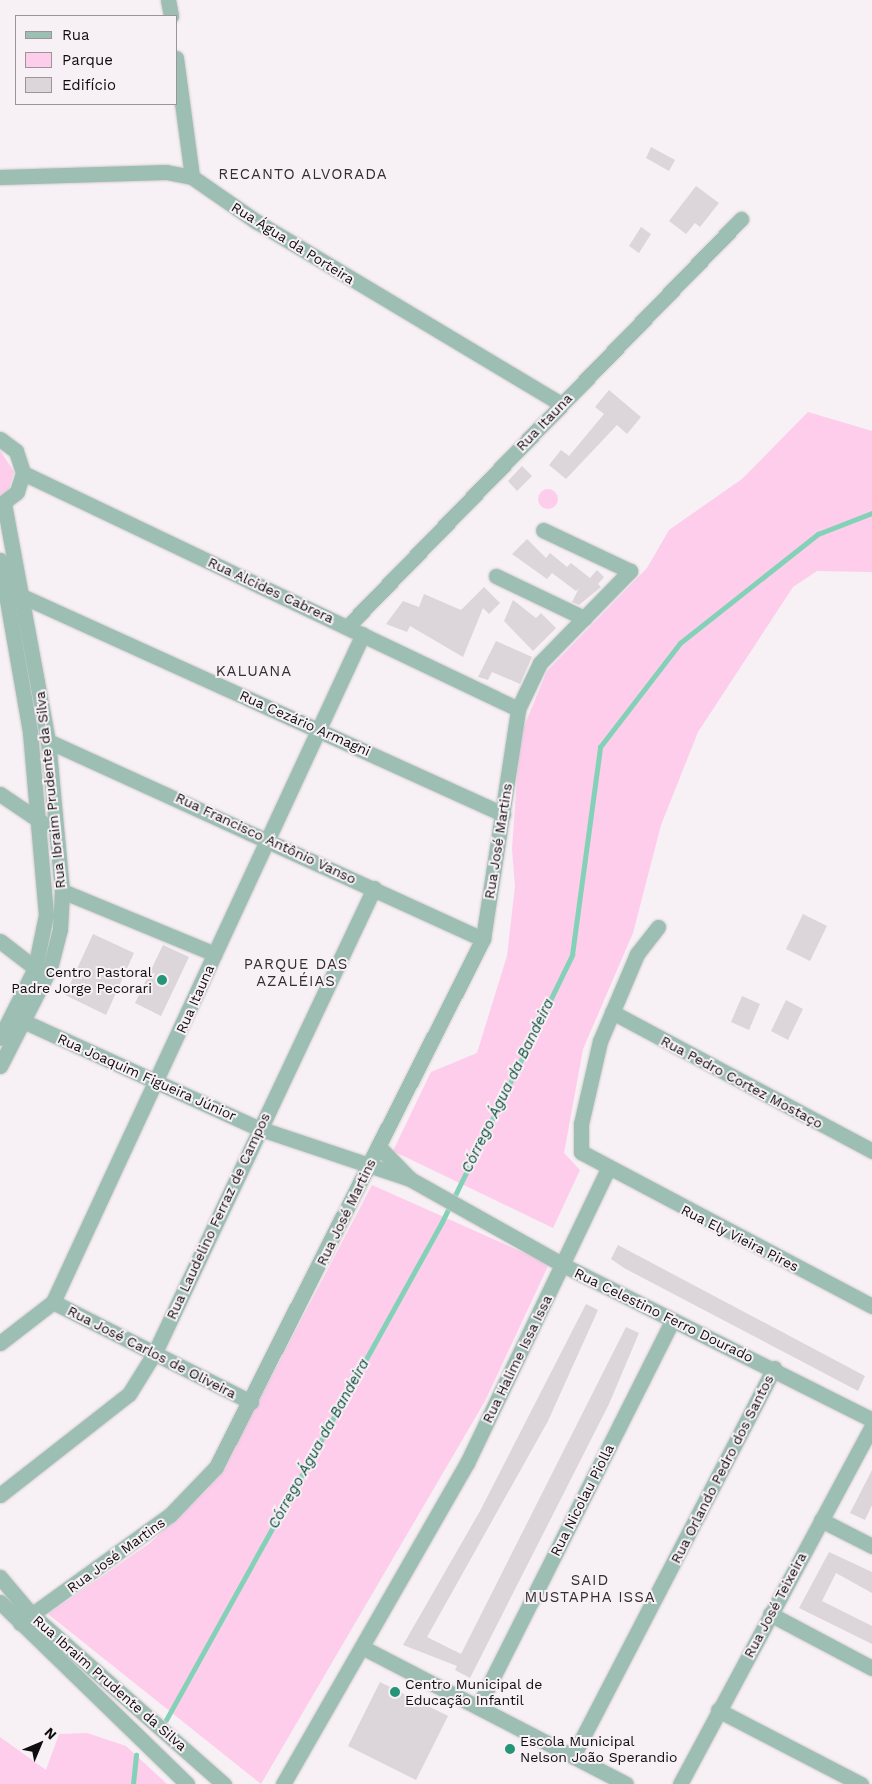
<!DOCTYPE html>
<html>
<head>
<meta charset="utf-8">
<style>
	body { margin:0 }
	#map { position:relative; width:872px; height:1784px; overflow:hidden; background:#f7f0f4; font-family:"Work Sans",sans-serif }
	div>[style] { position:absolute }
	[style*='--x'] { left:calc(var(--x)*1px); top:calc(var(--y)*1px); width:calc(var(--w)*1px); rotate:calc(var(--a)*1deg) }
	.green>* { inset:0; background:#fdcdeb }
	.round { border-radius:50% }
	.stream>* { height:4.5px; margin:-2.25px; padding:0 2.25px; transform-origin:2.25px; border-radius:2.25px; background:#83d1b7 }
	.building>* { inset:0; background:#dcd5d9 }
	.roads { filter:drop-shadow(0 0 1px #d2cccf) drop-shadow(0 0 1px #d2cccf) }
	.minor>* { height:15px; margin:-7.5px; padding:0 7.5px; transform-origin:7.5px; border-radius:7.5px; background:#9dbeb2 }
	.dots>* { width:14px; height:14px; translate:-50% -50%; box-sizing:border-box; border:2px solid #f7f0f4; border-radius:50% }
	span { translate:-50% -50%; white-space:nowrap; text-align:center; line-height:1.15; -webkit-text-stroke:4px #f7f0f4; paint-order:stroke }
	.street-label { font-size:14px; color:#100d0f }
	.poi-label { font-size:14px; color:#100d0f }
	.right { translate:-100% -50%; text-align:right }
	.left { translate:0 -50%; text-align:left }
	.neighbourhood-label { font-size:15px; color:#322e31; letter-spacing:1px }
	.water-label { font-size:15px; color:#0a4e3d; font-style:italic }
	.legend { position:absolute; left:15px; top:15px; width:162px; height:90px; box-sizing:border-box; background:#f7f0f4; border:1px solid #9b9598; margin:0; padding:6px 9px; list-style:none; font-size:15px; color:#100d0f }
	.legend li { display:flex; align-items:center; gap:10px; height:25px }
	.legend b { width:25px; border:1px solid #9b9598 }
	.north { position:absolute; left:15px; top:1719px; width:50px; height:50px; -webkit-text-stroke:4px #f7f0f4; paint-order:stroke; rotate:45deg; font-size:14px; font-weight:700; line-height:20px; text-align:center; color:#100d0f }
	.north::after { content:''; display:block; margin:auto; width:18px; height:22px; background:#100d0f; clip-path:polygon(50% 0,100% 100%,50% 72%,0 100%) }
</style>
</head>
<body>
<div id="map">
	<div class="green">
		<i style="clip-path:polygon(808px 412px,872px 431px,872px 572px,817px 571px,793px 587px,698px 732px,661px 825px,633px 933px,583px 1049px,564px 1153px,580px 1170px,553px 1228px,393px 1151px,431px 1072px,477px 1053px,507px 956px,515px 886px,512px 849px,520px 736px,547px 671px,647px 568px,669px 530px,742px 479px)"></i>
		<i style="clip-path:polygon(0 450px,14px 472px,9px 489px,0 496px)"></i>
		<i class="round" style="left:538px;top:489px;width:20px;height:20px"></i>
		<i style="clip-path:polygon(372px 1185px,549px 1264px,485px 1401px,261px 1784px,48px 1614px,150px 1543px,206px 1491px,233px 1450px)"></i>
		<i style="clip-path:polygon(87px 1733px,126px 1746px,167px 1784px,0 1784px,0 1737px,46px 1770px,59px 1734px)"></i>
	</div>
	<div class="stream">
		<i style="--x:166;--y:1720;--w:569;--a:-61"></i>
		<i style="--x:442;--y:1222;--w:297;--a:-64"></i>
		<i style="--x:572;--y:955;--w:210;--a:-82.3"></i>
		<i style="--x:600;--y:747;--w:131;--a:-52.4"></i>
		<i style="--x:680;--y:643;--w:176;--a:-38.3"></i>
		<i style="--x:818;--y:534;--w:58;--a:-21.3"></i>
		<i style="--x:133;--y:1784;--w:29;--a:-84"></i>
	</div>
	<div class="building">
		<i style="clip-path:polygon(651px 147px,675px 160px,669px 171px,646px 158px)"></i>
		<i style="clip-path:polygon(696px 186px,719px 203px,700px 227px,695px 223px,686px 234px,669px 221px)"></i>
		<i style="clip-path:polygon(641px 227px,651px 234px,639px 253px,629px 246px)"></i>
		<i style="clip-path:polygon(609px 390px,641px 417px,627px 434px,617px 425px,566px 479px,549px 465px,561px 450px,569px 456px,604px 414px,595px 407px)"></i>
		<i style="clip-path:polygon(522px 466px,532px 476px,517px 491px,508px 481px)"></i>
		<i style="clip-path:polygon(527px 539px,546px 558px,550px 553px,567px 567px,571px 563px,590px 578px,597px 570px,604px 577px,598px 584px,601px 587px,579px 605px,572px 602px,579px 588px,576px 591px,552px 573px,547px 579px,512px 554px)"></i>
		<i style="clip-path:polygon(484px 587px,500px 603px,489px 614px,483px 608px,463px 657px,410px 626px,407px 632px,386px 624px,403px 601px,419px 607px,424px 594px,461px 610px)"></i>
		<i style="clip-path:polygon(513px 600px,536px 618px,541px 613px,556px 628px,533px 651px,504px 621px)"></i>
		<i style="clip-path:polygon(496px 641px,532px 657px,520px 684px,492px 672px,488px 680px,478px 677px)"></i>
		<i style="clip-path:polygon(803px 914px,827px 926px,810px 961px,786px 949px)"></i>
		<i style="clip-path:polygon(93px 934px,134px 953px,106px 1015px,65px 995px)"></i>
		<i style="clip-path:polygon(163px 945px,189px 957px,161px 1016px,135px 1003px)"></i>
		<i style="clip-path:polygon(742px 996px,760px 1004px,749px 1030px,731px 1022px)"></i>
		<i style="clip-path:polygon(786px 1000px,803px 1009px,788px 1040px,771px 1031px)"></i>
		<i style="clip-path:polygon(618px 1245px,865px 1376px,858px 1391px,624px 1268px,611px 1259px)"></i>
		<i style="clip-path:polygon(586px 1304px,598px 1310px,548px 1421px,427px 1637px,461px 1654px,626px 1327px,639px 1333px,609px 1404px,470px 1678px,455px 1670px,457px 1666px,403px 1645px,480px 1511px)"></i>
		<i style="clip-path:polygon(872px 1470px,872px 1505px,865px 1520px,850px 1513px)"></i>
		<i style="clip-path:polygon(829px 1552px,872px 1572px,872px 1593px,836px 1573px,822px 1601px,872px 1626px,872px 1644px,799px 1608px)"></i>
		<i style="clip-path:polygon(380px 1682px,448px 1716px,416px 1780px,348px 1746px)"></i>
	</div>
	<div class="roads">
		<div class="minor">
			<i style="--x:168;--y:0;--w:16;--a:79"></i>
			<i style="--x:176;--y:58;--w:120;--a:82.3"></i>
			<i style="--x:0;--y:177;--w:166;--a:-1.7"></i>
			<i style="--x:166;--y:172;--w:26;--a:11"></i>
			<i style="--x:192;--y:177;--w:79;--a:34.7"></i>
			<i style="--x:257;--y:222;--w:354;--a:30.9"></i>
			<i style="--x:0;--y:439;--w:20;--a:37"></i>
			<i style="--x:16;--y:451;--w:23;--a:72"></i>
			<i style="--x:23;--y:473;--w:20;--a:108"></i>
			<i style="--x:17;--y:492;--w:21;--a:143"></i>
			<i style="--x:23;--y:473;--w:548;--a:25.49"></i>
			<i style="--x:0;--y:560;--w:175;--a:80.1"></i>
			<i style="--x:30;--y:732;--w:184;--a:85"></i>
			<i style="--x:46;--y:915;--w:54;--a:101.7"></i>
			<i style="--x:35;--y:968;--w:78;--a:116.6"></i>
			<i style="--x:496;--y:576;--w:98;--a:25.5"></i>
			<i style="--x:24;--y:597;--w:526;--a:24.37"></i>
			<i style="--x:348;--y:626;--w:566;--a:-46"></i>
			<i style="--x:48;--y:741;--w:478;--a:24.5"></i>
			<i style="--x:0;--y:794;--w:55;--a:34"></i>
			<i style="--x:62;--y:891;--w:165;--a:22.4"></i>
			<i style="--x:658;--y:927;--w:34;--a:128"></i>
			<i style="--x:637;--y:954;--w:95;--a:113"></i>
			<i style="--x:600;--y:1041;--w:85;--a:102.9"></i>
			<i style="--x:581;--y:1124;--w:28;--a:90"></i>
			<i style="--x:581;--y:1152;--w:329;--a:27.9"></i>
			<i style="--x:0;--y:941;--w:44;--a:37.6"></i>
			<i style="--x:612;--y:1012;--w:295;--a:28.1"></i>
			<i style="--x:12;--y:1016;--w:270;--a:24.5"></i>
			<i style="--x:258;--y:1128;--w:160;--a:18.5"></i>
			<i style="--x:410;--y:1179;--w:176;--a:29.3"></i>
			<i style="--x:563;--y:1265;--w:346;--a:26.6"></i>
			<i style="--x:0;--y:1066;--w:110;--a:-63"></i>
			<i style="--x:50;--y:968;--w:40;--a:-75.6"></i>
			<i style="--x:60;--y:929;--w:38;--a:-87"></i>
			<i style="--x:62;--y:891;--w:151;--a:-95.3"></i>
			<i style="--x:48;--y:741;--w:241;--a:-100.5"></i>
			<i style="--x:378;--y:1146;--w:45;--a:45.9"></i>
			<i style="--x:53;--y:1302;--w:222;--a:26.8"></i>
			<i style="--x:0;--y:1343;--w:67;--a:-37.7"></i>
			<i style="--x:53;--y:1302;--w:736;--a:-65.11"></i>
			<i style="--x:0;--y:1495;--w:164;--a:-38.1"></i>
			<i style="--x:129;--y:1394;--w:49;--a:-58.2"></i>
			<i style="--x:155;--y:1352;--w:513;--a:-64.73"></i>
			<i style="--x:821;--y:1520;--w:57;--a:27"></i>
			<i style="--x:0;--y:1577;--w:50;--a:49.9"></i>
			<i style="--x:32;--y:1615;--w:256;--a:41.4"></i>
			<i style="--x:0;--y:1602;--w:261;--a:44.2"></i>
			<i style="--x:770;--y:1614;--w:115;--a:27.9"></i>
			<i style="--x:20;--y:1623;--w:185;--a:-35.8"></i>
			<i style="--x:170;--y:1515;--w:66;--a:-46.2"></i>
			<i style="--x:216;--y:1467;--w:592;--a:-63.18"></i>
			<i style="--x:483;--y:939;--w:233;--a:-81.3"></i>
			<i style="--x:518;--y:709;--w:51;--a:-64.4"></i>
			<i style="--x:540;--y:663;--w:129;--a:-45.6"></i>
			<i style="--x:630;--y:571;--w:96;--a:-154.8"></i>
			<i style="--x:362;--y:1647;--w:297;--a:27.4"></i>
			<i style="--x:478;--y:1707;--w:433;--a:-63.3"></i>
			<i style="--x:718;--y:1710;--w:161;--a:27.4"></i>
			<i style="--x:573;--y:1756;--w:437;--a:-62.6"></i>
			<i style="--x:283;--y:1784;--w:370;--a:-60.2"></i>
			<i style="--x:467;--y:1463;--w:326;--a:-64.4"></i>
			<i style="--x:680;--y:1784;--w:406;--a:-61.8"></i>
		</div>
	</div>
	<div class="dots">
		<i style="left:162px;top:980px;background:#249577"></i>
		<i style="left:395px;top:1692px;background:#249577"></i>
		<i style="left:510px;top:1749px;background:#249577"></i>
	</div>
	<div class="street-label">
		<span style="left:293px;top:243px;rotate:32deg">Rua Água da Porteira</span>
		<span style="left:544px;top:422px;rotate:-46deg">Rua Itauna</span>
		<span style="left:271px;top:590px;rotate:25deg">Rua Alcides Cabrera</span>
		<span style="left:305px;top:723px;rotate:24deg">Rua Cezário Armagni</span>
		<span style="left:50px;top:790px;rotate:-96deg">Rua Ibraim Prudente da Silva</span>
		<span style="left:266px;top:838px;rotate:25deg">Rua Francisco Antônio Vanso</span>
		<span style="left:498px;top:841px;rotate:-81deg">Rua José Martins</span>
		<span style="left:195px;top:999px;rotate:-66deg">Rua Itauna</span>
		<span style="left:147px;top:1077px;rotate:24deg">Rua Joaquim Figueira Júnior</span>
		<span style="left:742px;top:1082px;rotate:28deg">Rua Pedro Cortez Mostaço</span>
		<span style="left:346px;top:1212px;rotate:-64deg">Rua José Martins</span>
		<span style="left:218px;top:1216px;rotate:-65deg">Rua Laudelino Ferraz de Campos</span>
		<span style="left:740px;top:1238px;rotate:27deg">Rua Ely Vieira Pires</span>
		<span style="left:664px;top:1315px;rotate:26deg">Rua Celestino Ferro Dourado</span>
		<span style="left:152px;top:1352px;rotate:27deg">Rua José Carlos de Oliveira</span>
		<span style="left:517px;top:1359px;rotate:-64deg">Rua Halime Issa Issa</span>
		<span style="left:722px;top:1469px;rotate:-63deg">Rua Orlando Pedro dos Santos</span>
		<span style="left:582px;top:1500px;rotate:-63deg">Rua Nicolau Piolla</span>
		<span style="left:116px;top:1555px;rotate:-36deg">Rua José Martins</span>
		<span style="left:775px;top:1605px;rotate:-62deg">Rua José Teixeira</span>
		<span style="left:110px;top:1683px;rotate:41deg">Rua Ibraim Prudente da Silva</span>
	</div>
	<div class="poi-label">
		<span class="right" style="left:152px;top:980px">Centro Pastoral<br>Padre Jorge Pecorari</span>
		<span class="left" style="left:405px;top:1692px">Centro Municipal de<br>Educação Infantil</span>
		<span class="left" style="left:520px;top:1749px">Escola Municipal<br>Nelson João Sperandio</span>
	</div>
	<div class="neighbourhood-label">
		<span style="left:303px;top:175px">RECANTO ALVORADA</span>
		<span style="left:254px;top:672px">KALUANA</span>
		<span style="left:296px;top:973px">PARQUE DAS<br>AZALÉIAS</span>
		<span style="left:590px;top:1589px">SAID<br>MUSTAPHA ISSA</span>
	</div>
	<div class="water-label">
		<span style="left:508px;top:1086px;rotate:-64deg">Córrego Água da Bandeira</span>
		<span style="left:319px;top:1444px;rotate:-61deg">Córrego Água da Bandeira</span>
	</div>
	<ul class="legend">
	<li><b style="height:6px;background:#9dbeb2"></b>Rua</li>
	<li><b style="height:14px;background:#fdcdeb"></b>Parque</li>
	<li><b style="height:14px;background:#dcd5d9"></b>Edifício</li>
	</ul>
	<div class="north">N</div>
</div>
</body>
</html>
